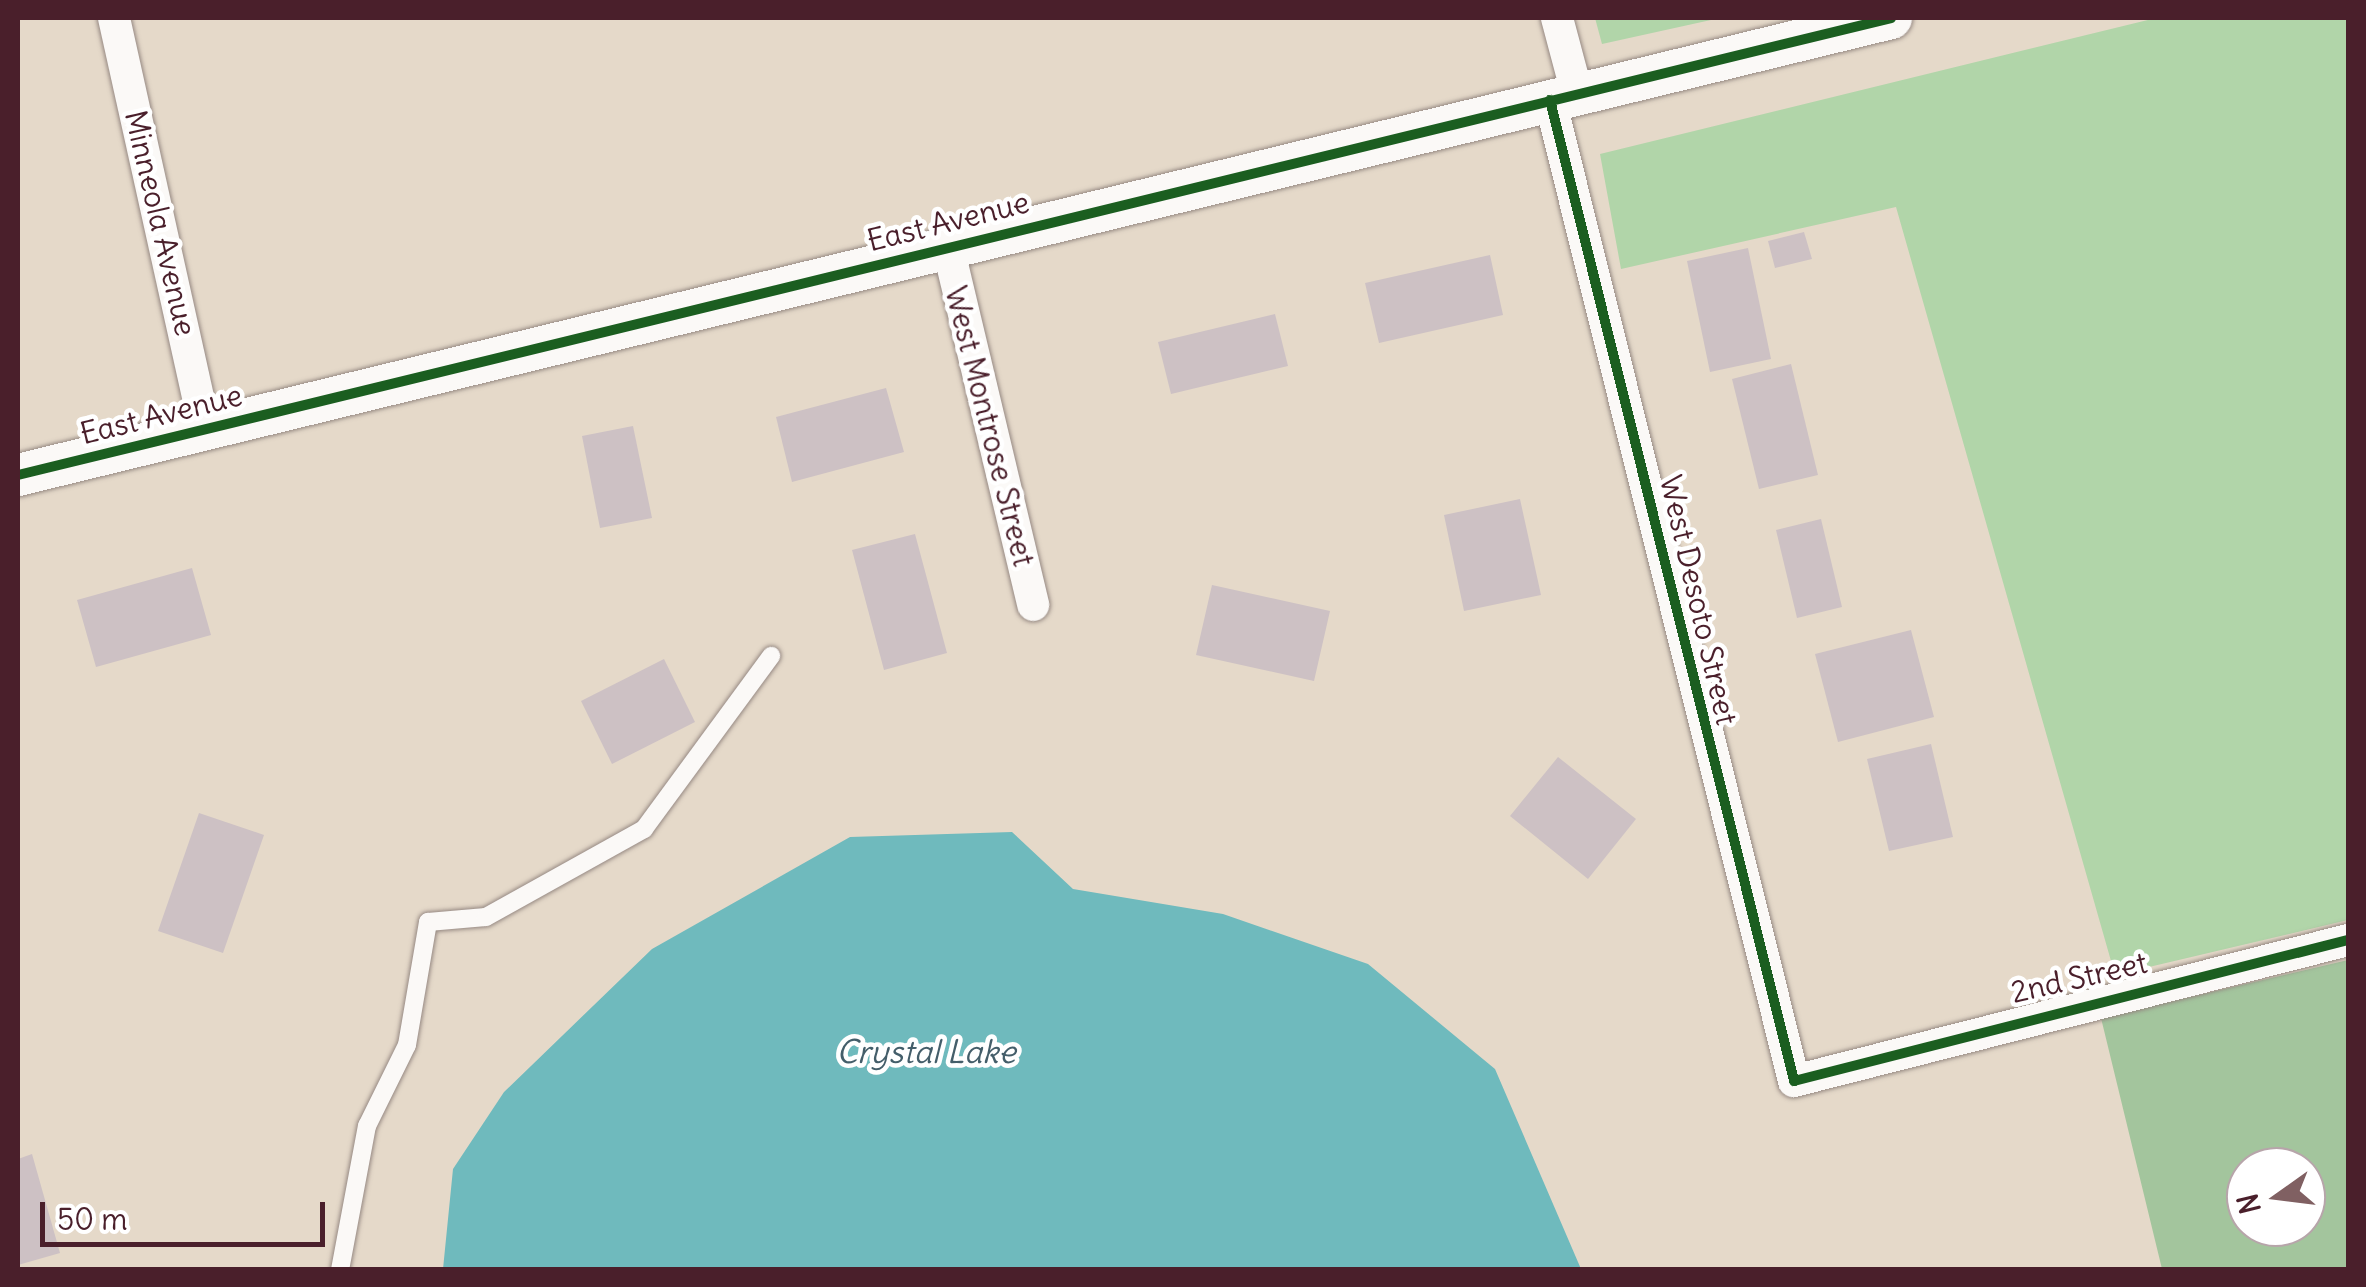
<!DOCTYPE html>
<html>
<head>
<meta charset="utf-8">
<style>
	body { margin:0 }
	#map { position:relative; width:2366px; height:1287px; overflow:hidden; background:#e5d9c9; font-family:Delius,sans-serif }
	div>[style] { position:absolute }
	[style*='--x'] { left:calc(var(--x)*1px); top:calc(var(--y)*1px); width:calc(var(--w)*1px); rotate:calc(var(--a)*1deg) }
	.green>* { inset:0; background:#b1d5a9 }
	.forest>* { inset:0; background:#a3c59d }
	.water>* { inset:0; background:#6fbabd }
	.building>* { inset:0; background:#cdc1c4 }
	.roads { filter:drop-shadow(0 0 2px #968983) drop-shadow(0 0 2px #968983) }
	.service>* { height:18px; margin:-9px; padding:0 9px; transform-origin:9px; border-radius:9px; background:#fbf9f7 }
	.minor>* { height:32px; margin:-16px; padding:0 16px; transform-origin:16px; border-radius:16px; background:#fbf9f7 }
	.tertiary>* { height:42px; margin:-21px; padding:0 21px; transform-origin:21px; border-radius:21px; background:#fbf9f7 }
	.cycleway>* { height:10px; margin:-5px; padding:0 5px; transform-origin:5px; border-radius:5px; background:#1b5e20 }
	span { translate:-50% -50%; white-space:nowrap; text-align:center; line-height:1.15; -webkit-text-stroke:9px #fff; paint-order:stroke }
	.street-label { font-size:30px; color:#4a1f2b }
	.water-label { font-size:32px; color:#445e6a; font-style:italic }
	.frame { position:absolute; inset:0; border:20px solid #4a1f2b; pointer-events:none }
	.north { position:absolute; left:2226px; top:1147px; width:100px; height:100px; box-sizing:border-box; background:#fff; border:2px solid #b7a5aa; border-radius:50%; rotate:256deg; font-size:28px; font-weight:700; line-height:40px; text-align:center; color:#4a1f2b }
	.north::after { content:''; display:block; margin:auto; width:35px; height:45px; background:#806062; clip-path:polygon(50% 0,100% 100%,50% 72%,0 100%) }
	.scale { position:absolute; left:40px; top:1202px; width:285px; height:45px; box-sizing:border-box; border:5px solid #4a1f2b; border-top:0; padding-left:12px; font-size:30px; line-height:35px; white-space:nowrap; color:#4a1f2b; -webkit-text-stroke:8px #fff; paint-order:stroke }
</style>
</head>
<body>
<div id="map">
	<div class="green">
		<i style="clip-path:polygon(1595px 18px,1720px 18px,1602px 44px)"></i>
		<i style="clip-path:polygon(2156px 18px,2348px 18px,2348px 920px,2115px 975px,1896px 207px,1621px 269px,1600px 154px)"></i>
	</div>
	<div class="forest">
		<i style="clip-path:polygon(evenodd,2348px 960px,2348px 1269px,2162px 1269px,2101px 1018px,2348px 960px,2246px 1167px,2306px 1167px,2306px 1227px,2246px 1227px,2246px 1167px)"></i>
	</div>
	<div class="water">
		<i style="clip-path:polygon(1012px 832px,1073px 889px,1223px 914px,1368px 964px,1495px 1069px,1581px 1269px,443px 1269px,453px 1169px,504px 1092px,652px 949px,850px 837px)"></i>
	</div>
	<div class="building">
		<i style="clip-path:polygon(1804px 232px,1812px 259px,1775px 268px,1768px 241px)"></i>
		<i style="clip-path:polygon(1748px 248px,1771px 359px,1710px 372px,1687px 261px)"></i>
		<i style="clip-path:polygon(1490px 255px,1503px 315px,1379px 343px,1365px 283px)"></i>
		<i style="clip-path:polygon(1275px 314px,1288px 366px,1171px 394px,1158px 342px)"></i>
		<i style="clip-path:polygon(1791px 364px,1818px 475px,1759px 489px,1732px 379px)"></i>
		<i style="clip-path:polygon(886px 388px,904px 452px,792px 482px,776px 417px)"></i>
		<i style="clip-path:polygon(633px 426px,652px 518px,600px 528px,582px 436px)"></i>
		<i style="clip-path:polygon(1520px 499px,1541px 595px,1464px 611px,1444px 515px)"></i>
		<i style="clip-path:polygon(1821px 519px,1842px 607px,1797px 618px,1776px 530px)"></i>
		<i style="clip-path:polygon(915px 534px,947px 653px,884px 670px,852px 550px)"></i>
		<i style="clip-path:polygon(192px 568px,211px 635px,96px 667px,77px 600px)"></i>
		<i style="clip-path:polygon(1212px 585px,1330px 611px,1314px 681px,1196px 655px)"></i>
		<i style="clip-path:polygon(1911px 630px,1934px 717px,1838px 742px,1815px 654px)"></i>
		<i style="clip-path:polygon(664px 659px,695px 722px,612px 764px,581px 701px)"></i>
		<i style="clip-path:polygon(1931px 744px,1953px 837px,1889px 851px,1867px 759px)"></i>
		<i style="clip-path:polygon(1558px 757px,1636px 819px,1588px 879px,1510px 816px)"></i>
		<i style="clip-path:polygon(199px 813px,264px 835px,223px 953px,158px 931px)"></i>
		<i style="clip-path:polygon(32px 1154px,60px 1253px,18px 1265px,18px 1159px)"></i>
	</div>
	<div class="roads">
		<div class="service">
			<i style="--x:340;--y:1270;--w:147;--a:-79.4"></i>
			<i style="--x:367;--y:1126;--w:90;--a:-63.7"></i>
			<i style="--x:407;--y:1045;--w:125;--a:-80.3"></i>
			<i style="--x:428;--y:922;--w:58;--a:-4.9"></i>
			<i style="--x:486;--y:917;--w:181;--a:-29.1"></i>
			<i style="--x:644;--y:829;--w:215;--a:-53.7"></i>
		</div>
		<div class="minor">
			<i style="--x:114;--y:18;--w:421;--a:77.5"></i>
			<i style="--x:1557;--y:18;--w:78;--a:75.1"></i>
			<i style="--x:1550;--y:100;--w:1011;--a:76.03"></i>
			<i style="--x:1794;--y:1081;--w:572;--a:-14.28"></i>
			<i style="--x:948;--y:247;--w:368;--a:76.6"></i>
		</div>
		<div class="tertiary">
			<i style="--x:18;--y:475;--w:1928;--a:-13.71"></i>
		</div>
	</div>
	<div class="cycleway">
		<i style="--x:1550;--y:100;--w:1011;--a:76.03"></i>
		<i style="--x:1794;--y:1081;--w:572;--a:-14.28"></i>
		<i style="--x:18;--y:475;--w:1928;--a:-13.71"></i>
	</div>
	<div class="street-label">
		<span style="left:948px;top:221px;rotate:-14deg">East Avenue</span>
		<span style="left:161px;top:223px;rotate:77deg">Minneola Avenue</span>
		<span style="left:161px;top:414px;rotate:-14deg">East Avenue</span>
		<span style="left:990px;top:426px;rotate:76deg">West Montrose Street</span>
		<span style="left:1699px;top:600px;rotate:77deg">West Desoto Street</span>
		<span style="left:2079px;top:977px;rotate:-13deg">2nd Street</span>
	</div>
	<div class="water-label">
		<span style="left:926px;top:1052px">Crystal Lake</span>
	</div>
	<div class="frame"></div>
	<div class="north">N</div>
	<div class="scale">50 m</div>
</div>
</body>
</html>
